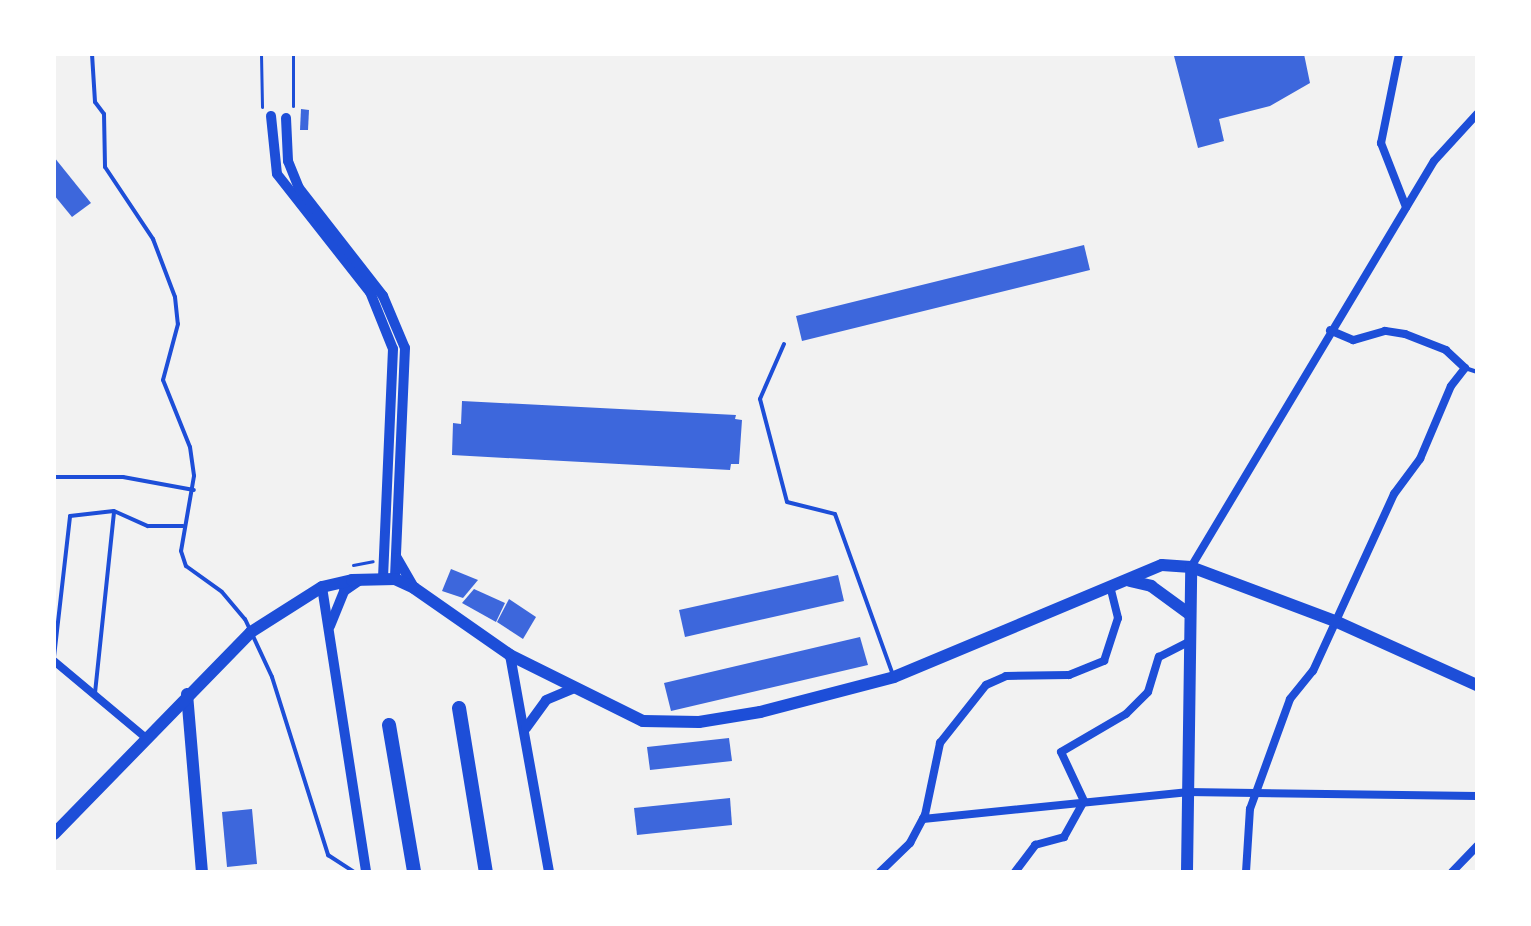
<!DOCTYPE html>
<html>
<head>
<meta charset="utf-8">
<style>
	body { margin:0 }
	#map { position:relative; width:1531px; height:926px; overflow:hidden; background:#f2f2f2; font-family:"Nunito Sans",sans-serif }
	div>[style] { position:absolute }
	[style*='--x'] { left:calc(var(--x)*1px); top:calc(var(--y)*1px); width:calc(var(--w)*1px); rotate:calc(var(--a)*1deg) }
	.building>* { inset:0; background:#3d67dc }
	.path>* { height:3px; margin:-1.5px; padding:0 1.5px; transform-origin:1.5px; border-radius:1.5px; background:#1d4ed8 }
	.service>* { height:4px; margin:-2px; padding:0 2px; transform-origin:2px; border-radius:2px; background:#1d4ed8 }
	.minor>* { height:8px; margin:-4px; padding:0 4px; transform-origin:4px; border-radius:4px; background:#1d4ed8 }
	.tertiary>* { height:10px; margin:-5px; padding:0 5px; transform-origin:5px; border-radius:5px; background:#1d4ed8 }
	.secondary>* { height:12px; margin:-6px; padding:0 6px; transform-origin:6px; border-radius:6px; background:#1d4ed8 }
	.trunk>* { height:14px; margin:-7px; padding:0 7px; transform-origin:7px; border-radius:7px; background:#1d4ed8 }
	span { translate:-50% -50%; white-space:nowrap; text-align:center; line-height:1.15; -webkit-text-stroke:7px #fff; paint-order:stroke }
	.frame { position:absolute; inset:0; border:56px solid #fff; pointer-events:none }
</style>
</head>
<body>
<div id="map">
	<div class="building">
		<i style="clip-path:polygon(1181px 54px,1304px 54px,1310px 83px,1270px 106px,1219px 119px,1224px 141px,1198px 148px,1174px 56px)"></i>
		<i style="clip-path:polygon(301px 109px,309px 110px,308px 130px,300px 130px)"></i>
		<i style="clip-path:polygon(54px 157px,91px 203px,72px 217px,54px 195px)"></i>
		<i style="clip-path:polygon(1084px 245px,1090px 270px,802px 341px,796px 316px)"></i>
		<i style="clip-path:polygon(462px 401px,736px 415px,735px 419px,742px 420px,739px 464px,731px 464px,730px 470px,452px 455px,453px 423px,461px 424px)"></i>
		<i style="clip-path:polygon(451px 569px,478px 580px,463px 598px,442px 591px)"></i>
		<i style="clip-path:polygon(838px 575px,844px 601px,685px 637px,679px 610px)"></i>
		<i style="clip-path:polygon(474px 589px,505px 603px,496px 622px,462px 603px)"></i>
		<i style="clip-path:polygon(509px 599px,536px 617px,523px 639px,497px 622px)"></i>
		<i style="clip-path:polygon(860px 637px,868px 665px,671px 711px,664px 683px)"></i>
		<i style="clip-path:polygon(729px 738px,732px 761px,650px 770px,647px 747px)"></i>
		<i style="clip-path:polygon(730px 798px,732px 825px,637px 835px,634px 808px)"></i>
		<i style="clip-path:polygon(252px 809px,257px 864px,227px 867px,222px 812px)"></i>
	</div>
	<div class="path">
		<i style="--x:261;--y:54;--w:53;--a:88.9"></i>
		<i style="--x:293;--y:54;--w:52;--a:90"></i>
		<i style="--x:353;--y:565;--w:20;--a:-11"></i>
	</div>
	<div class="service">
		<i style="--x:92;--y:54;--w:48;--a:86.4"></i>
		<i style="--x:95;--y:102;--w:15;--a:53"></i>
		<i style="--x:104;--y:114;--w:53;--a:88.9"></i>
		<i style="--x:105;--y:167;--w:87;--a:56.3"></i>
		<i style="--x:153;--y:239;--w:62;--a:69.2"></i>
		<i style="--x:175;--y:297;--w:27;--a:84"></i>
		<i style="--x:178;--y:324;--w:58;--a:105"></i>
		<i style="--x:163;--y:380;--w:72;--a:68.1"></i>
		<i style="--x:190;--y:447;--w:29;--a:82"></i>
		<i style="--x:194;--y:476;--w:76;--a:99.8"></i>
		<i style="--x:181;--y:551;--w:16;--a:72"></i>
		<i style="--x:186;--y:566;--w:44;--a:35.8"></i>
		<i style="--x:222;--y:592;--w:35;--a:50"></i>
		<i style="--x:245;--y:619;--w:64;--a:65"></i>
		<i style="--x:272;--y:677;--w:187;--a:72.5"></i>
		<i style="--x:328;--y:855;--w:31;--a:33"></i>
		<i style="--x:784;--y:344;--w:60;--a:113.6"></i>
		<i style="--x:760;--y:399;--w:106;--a:75.3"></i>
		<i style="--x:787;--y:502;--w:49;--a:14"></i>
		<i style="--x:835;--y:514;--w:171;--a:70.2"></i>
		<i style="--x:1465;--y:368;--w:13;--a:18"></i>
		<i style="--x:54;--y:477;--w:69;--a:0"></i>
		<i style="--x:123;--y:477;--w:72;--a:10.4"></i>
		<i style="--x:54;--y:657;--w:142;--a:-83.5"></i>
		<i style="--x:70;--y:516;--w:44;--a:-6.5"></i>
		<i style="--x:114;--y:511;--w:37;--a:24"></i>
		<i style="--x:148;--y:526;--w:35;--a:0"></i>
		<i style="--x:95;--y:693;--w:181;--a:-84"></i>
	</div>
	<div class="minor">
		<i style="--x:1399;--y:54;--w:91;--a:101.4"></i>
		<i style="--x:1381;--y:143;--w:69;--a:68.7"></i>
		<i style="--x:1191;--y:567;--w:473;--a:-59.1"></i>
		<i style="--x:1434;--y:161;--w:64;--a:-47.5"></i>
		<i style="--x:54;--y:661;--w:120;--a:39.9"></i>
		<i style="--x:923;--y:819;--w:265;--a:-5.8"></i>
		<i style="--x:1187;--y:792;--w:290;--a:0.8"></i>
		<i style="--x:880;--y:872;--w:42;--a:-44"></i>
		<i style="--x:910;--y:843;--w:32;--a:-62"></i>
		<i style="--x:925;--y:815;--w:74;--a:-78.2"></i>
		<i style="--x:940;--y:743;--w:74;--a:-51.6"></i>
		<i style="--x:986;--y:685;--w:22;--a:-24"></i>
		<i style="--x:1006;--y:676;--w:63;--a:-0.9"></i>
		<i style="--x:1069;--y:675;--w:38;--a:-22"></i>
		<i style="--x:1104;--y:661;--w:45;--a:-72"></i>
		<i style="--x:1118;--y:618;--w:29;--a:-104"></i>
		<i style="--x:1015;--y:872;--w:34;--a:-53"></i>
		<i style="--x:1035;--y:845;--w:30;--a:-15"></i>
		<i style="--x:1064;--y:837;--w:41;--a:-60.9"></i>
		<i style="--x:1084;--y:801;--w:54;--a:-115.1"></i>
		<i style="--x:1061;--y:752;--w:75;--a:-30.3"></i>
		<i style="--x:1126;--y:714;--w:31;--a:-45"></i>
		<i style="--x:1148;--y:692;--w:37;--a:-73"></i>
		<i style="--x:1159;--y:657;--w:33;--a:-27"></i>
		<i style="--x:1246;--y:872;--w:63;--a:-86.4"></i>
		<i style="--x:1250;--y:809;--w:117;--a:-70"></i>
		<i style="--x:1290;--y:699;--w:36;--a:-51"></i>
		<i style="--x:1313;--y:671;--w:195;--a:-65.4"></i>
		<i style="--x:1394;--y:494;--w:44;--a:-53.4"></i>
		<i style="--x:1420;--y:459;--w:79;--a:-67"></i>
		<i style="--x:1451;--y:386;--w:23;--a:-52"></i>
		<i style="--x:1465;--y:368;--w:26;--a:-137"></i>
		<i style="--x:1446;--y:350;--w:44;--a:-158.7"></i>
		<i style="--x:1405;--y:334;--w:20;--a:-171"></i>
		<i style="--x:1385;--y:331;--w:33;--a:164"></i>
		<i style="--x:1353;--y:340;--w:25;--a:-157"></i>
		<i style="--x:1452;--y:872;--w:36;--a:-46"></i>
	</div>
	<div class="tertiary">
		<i style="--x:271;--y:116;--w:58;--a:84.1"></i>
		<i style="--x:277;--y:174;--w:150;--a:51.8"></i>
		<i style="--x:370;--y:292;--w:61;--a:68"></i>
		<i style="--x:393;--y:349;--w:230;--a:92.5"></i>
		<i style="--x:286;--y:118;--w:43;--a:87.3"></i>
		<i style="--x:288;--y:161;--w:29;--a:68"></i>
		<i style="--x:299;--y:188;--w:137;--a:52.1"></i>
		<i style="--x:383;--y:296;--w:56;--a:67.1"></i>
		<i style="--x:405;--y:348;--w:231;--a:92.5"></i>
		<i style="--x:397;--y:558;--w:34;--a:60"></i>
		<i style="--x:322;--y:587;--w:288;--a:81.2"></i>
		<i style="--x:330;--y:626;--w:38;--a:-68"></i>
		<i style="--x:344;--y:591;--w:18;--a:-34"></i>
		<i style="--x:510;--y:655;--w:220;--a:79.8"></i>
		<i style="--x:526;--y:728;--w:34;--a:-54"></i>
		<i style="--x:546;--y:700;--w:30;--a:-23"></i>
	</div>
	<div class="secondary">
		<i style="--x:1130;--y:581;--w:22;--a:13"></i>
		<i style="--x:1151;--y:586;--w:46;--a:36.1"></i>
		<i style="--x:187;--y:694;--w:179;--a:85.2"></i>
		<i style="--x:54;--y:834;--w:282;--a:-45.7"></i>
		<i style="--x:251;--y:632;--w:84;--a:-32.4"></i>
		<i style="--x:322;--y:587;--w:31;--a:-13"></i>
		<i style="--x:352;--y:580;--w:43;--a:-1.3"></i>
		<i style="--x:395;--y:579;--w:21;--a:25"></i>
		<i style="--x:414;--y:588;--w:117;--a:34.9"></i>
		<i style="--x:510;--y:655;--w:148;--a:26.4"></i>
		<i style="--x:643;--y:721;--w:56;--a:1"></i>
		<i style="--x:699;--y:722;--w:62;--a:-9.3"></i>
		<i style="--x:760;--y:712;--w:138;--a:-14.6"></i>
		<i style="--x:894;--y:677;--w:290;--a:-22.7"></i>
		<i style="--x:1162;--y:565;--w:29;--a:4"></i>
		<i style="--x:1191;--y:567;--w:154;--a:20.6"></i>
		<i style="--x:1335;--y:621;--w:156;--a:24.3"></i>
		<i style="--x:1187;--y:872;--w:305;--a:-89.2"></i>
	</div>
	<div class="trunk">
		<i style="--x:459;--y:708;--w:166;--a:80.7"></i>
		<i style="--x:389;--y:725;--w:149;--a:80.3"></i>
	</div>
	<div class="frame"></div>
</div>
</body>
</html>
